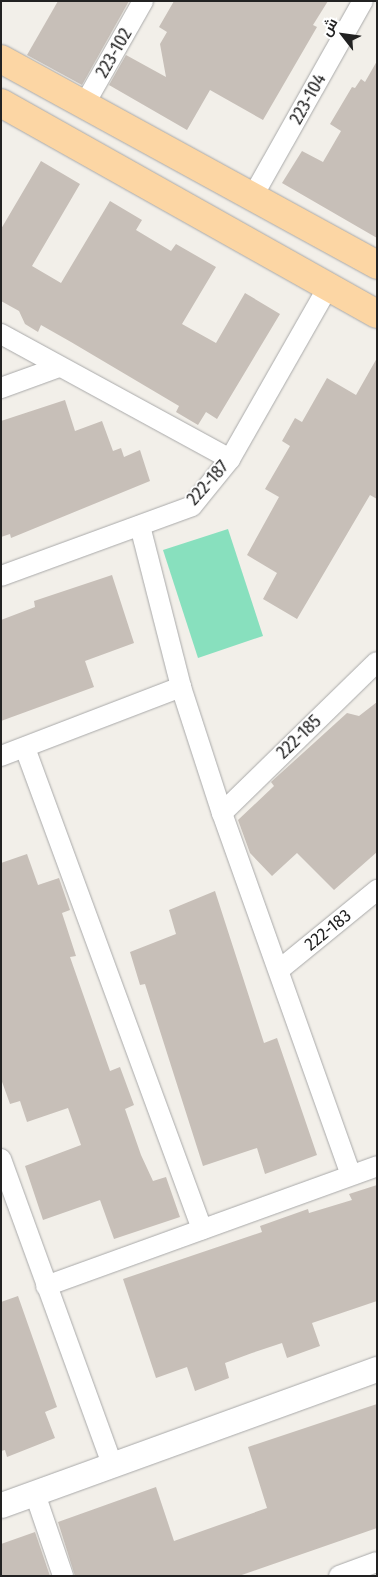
<!DOCTYPE html>
<html>
<head>
<meta charset="utf-8">
<style>
	body { margin:0 }
	#map { position:relative; width:378px; height:1577px; overflow:hidden; background:#f2efe9; font-family:"Fira Sans Condensed",Cairo,sans-serif }
	div>[style] { position:absolute }
	[style*='--x'] { left:calc(var(--x)*1px); top:calc(var(--y)*1px); width:calc(var(--w)*1px); rotate:calc(var(--a)*1deg) }
	.pitch>* { inset:0; background:#88e0be }
	.building>* { inset:0; background:#c7bfb8 }
	.roads { filter:drop-shadow(0 0 1px #a9a9a9) drop-shadow(0 0 1px #a9a9a9) }
	.minor>* { height:20px; margin:-10px; padding:0 10px; transform-origin:10px; border-radius:10px; background:#fff }
	.tertiary>* { height:25px; margin:-12.5px; padding:0 12.5px; transform-origin:12.5px; border-radius:12.5px; background:#fff }
	.primary>* { height:28px; margin:-14px; padding:0 14px; transform-origin:14px; border-radius:14px; background:#fcd6a4 }
	span { translate:-50% -50%; white-space:nowrap; text-align:center; line-height:1.15; -webkit-text-stroke:4px #fff; paint-order:stroke }
	.street-label { font-size:18px; color:#222 }
	.frame { position:absolute; inset:0; border:2px solid #222; pointer-events:none }
	.north { position:absolute; left:318px; top:10px; width:50px; height:50px; -webkit-text-stroke:4px #fff; paint-order:stroke; rotate:300deg; font-size:14px; font-weight:700; line-height:20px; text-align:center; color:#222 }
	.north::after { content:''; display:block; margin:auto; width:18px; height:22px; background:#222; clip-path:polygon(50% 0,100% 100%,50% 72%,0 100%) }
</style>
</head>
<body>
<div id="map">
	<div class="pitch">
		<i style="clip-path:polygon(228px 529px,263px 636px,198px 658px,163px 550px)"></i>
	</div>
	<div class="building">
		<i style="clip-path:polygon(58px 1px,129px 1px,82px 85px,27px 55px)"></i>
		<i style="clip-path:polygon(174px 1px,328px 1px,313px 25px,317px 27px,263px 120px,210px 90px,187px 130px,109px 85px,126px 55px,166px 77px,160px 44px,167px 32px,159px 27px)"></i>
		<i style="clip-path:polygon(377px 61px,377px 238px,282px 183px,302px 151px,323px 162px,341px 131px,330px 124px,352px 87px,355px 88px,361px 79px,365px 82px)"></i>
		<i style="clip-path:polygon(41px 161px,80px 184px,32px 266px,61px 283px,110px 201px,142px 220px,136px 230px,171px 251px,176px 244px,216px 267px,182px 324px,216px 343px,245px 293px,280px 314px,217px 419px,206px 412px,198px 425px,176px 412px,179px 406px,71px 342px,41px 325px,38px 332px,25px 324px,19px 311px,1px 301px,1px 229px)"></i>
		<i style="clip-path:polygon(377px 358px,377px 499px,370px 495px,297px 619px,263px 599px,277px 573px,247px 555px,279px 497px,265px 489px,290px 446px,282px 441px,295px 418px,302px 422px,327px 378px,356px 395px)"></i>
		<i style="clip-path:polygon(65px 400px,75px 431px,102px 421px,113px 451px,121px 448px,124px 457px,140px 450px,150px 481px,11px 538px,10px 534px,1px 537px,1px 421px)"></i>
		<i style="clip-path:polygon(112px 575px,134px 643px,85px 661px,94px 687px,1px 721px,1px 620px,35px 607px,34px 601px)"></i>
		<i style="clip-path:polygon(377px 702px,377px 852px,334px 890px,297px 853px,272px 876px,250px 853px,238px 820px,274px 786px,271px 782px,347px 713px,359px 716px)"></i>
		<i style="clip-path:polygon(27px 854px,38px 885px,59px 878px,70px 910px,62px 913px,76px 956px,70px 957px,110px 1071px,120px 1067px,134px 1105px,125px 1109px,141px 1155px,153px 1181px,166px 1177px,180px 1217px,114px 1239px,100px 1200px,43px 1220px,25px 1166px,81px 1145px,68px 1108px,27px 1122px,20px 1101px,10px 1104px,1px 1079px,1px 863px)"></i>
		<i style="clip-path:polygon(215px 891px,264px 1043px,277px 1038px,317px 1155px,265px 1174px,257px 1148px,203px 1166px,145px 984px,140px 985px,130px 952px,176px 934px,169px 910px)"></i>
		<i style="clip-path:polygon(377px 1185px,377px 1301px,312px 1323px,320px 1346px,287px 1358px,282px 1343px,252px 1353px,225px 1363px,229px 1378px,195px 1391px,187px 1367px,156px 1378px,123px 1279px,262px 1232px,260px 1226px,308px 1209px,309px 1213px,352px 1200px,349px 1194px)"></i>
		<i style="clip-path:polygon(18px 1296px,57px 1407px,45px 1412px,55px 1438px,7px 1457px,5px 1450px,1px 1451px,1px 1302px)"></i>
		<i style="clip-path:polygon(377px 1404px,377px 1528px,239px 1576px,75px 1576px,58px 1522px,156px 1487px,174px 1541px,267px 1508px,248px 1447px)"></i>
		<i style="clip-path:polygon(35px 1532px,50px 1576px,1px 1576px,1px 1544px)"></i>
	</div>
	<div class="roads">
		<div class="minor">
			<i style="--x:84;--y:105;--w:120;--a:-60.4"></i>
			<i style="--x:253;--y:196;--w:224;--a:-60.6"></i>
			<i style="--x:1;--y:334;--w:261;--a:28.6"></i>
			<i style="--x:1;--y:388;--w:62;--a:-19.9"></i>
			<i style="--x:140;--y:526;--w:166;--a:75.7"></i>
			<i style="--x:181;--y:687;--w:133;--a:72"></i>
			<i style="--x:222;--y:813;--w:384;--a:70.4"></i>
			<i style="--x:1;--y:576;--w:203;--a:-20.1"></i>
			<i style="--x:192;--y:506;--w:60;--a:-51"></i>
			<i style="--x:230;--y:459;--w:198;--a:-60.3"></i>
			<i style="--x:25;--y:748;--w:513;--a:69.8"></i>
			<i style="--x:1;--y:756;--w:193;--a:-21"></i>
			<i style="--x:222;--y:813;--w:216;--a:-44.3"></i>
			<i style="--x:279;--y:970;--w:127;--a:-39.2"></i>
			<i style="--x:1;--y:1159;--w:328;--a:70"></i>
			<i style="--x:46;--y:1286;--w:352;--a:-19.9"></i>
			<i style="--x:35;--y:1494;--w:87;--a:71.1"></i>
			<i style="--x:339;--y:1576;--w:40;--a:-20.2"></i>
		</div>
		<div class="tertiary">
			<i style="--x:1;--y:1505;--w:400;--a:-19.9"></i>
		</div>
		<div class="primary">
			<i style="--x:1;--y:59;--w:429;--a:28.7"></i>
			<i style="--x:1;--y:103;--w:431;--a:29.3"></i>
		</div>
	</div>
	<div class="street-label">
		<span style="left:114px;top:53px;rotate:-60deg">223-102</span>
		<span style="left:308px;top:99px;rotate:-61deg">223-104</span>
		<span style="left:208px;top:483px;rotate:-48deg">222-187</span>
		<span style="left:299px;top:737px;rotate:-44deg">222-185</span>
		<span style="left:328px;top:930px;rotate:-39deg">222-183</span>
	</div>
	<div class="frame"></div>
	<div class="north">ش</div>
</div>
</body>
</html>
